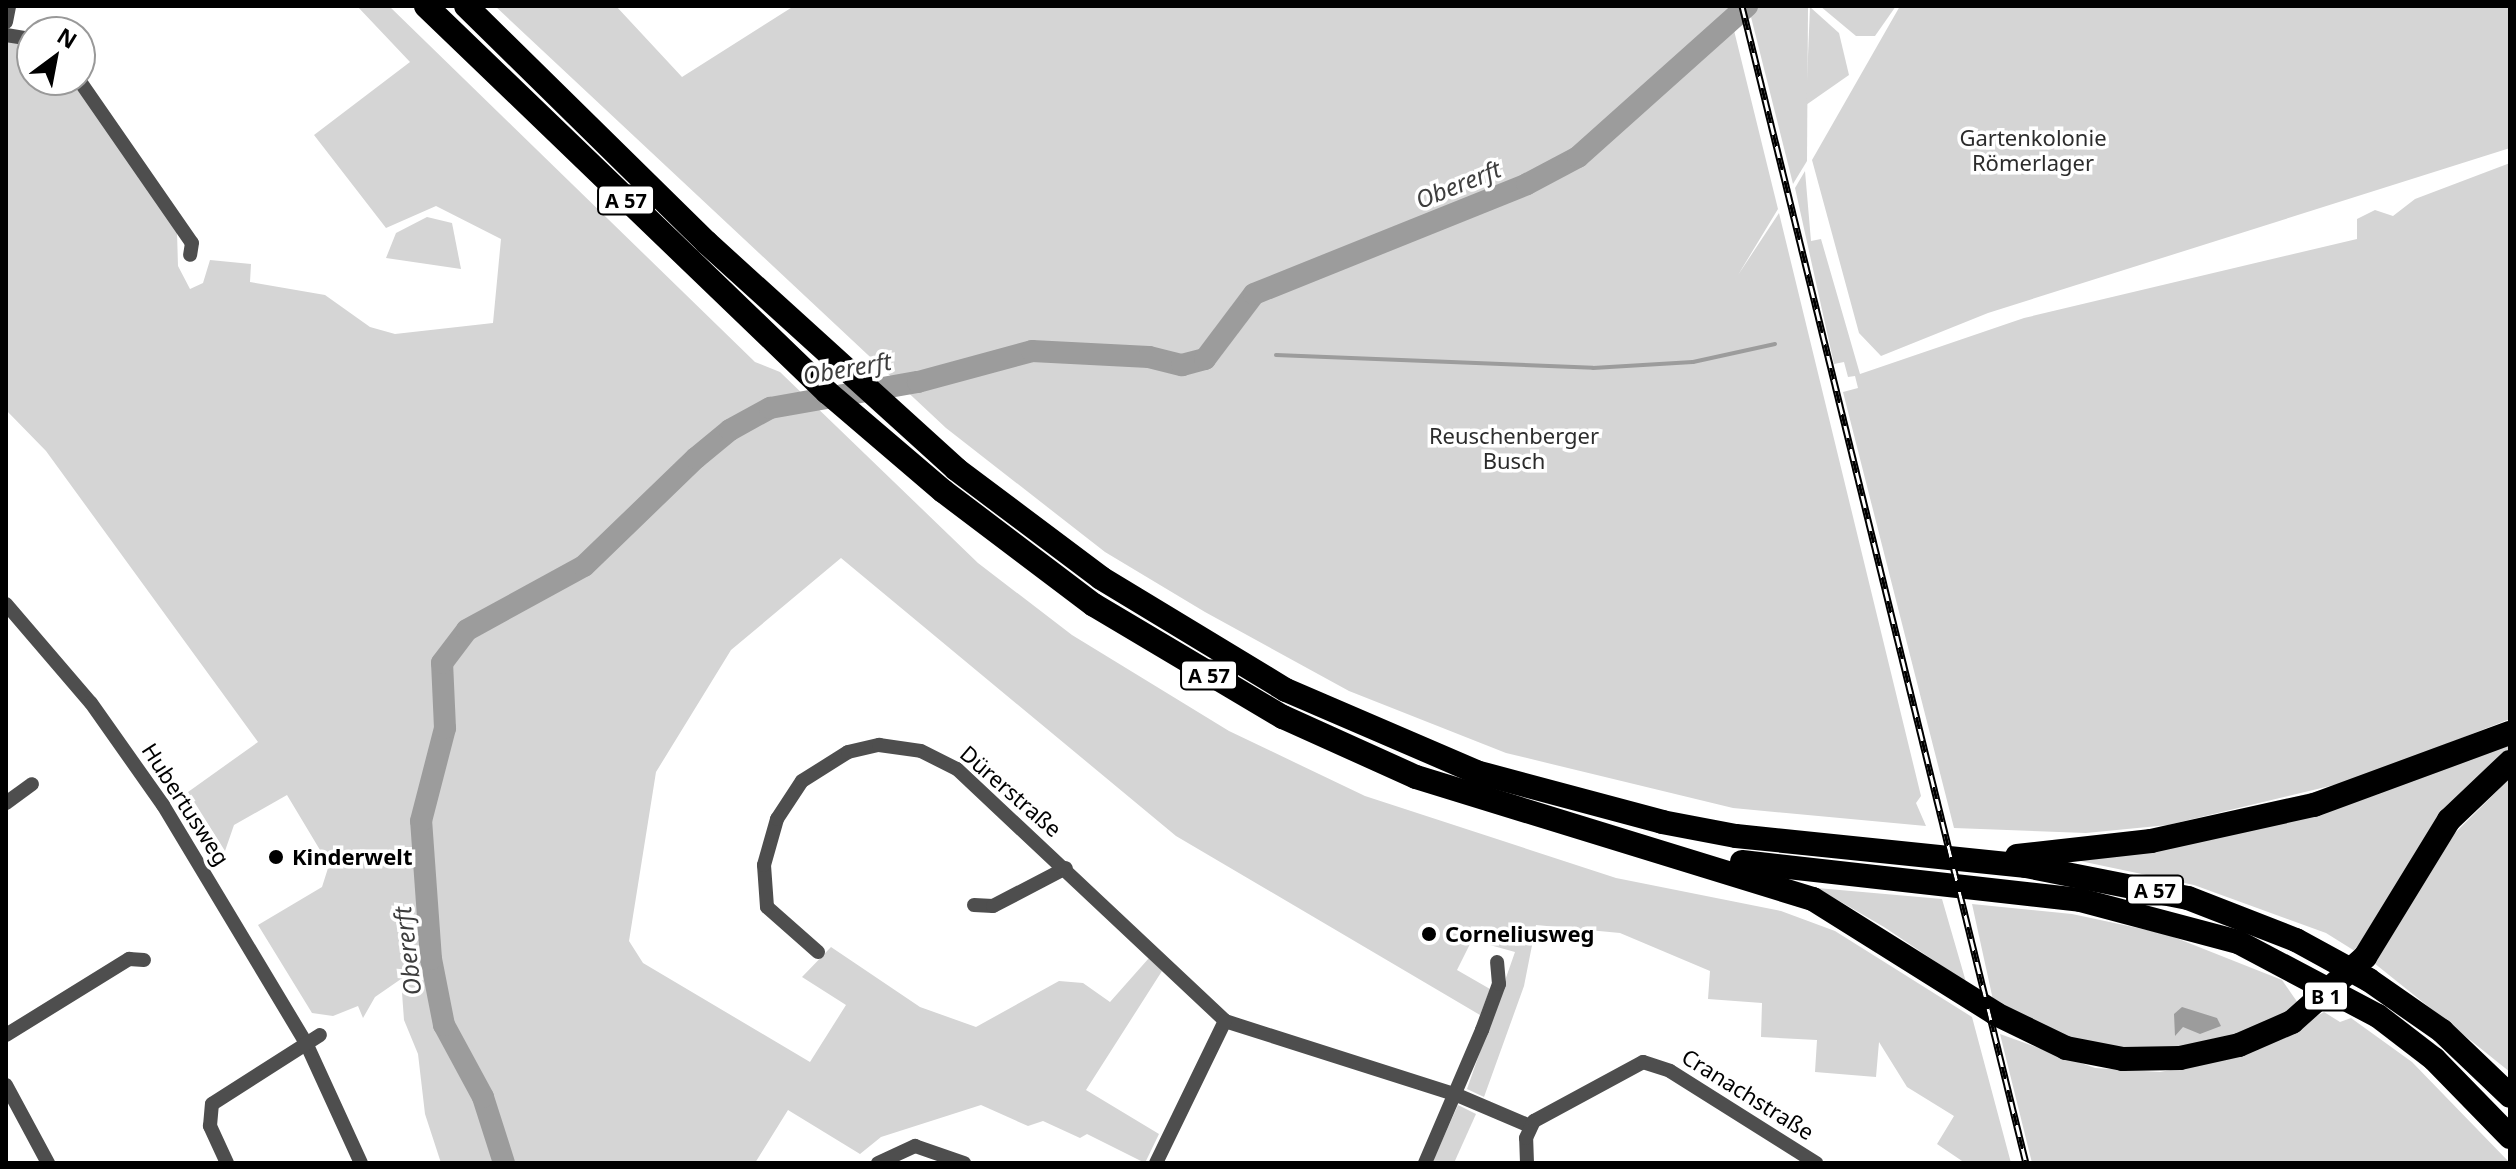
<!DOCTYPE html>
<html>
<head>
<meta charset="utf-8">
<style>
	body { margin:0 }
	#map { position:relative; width:2516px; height:1169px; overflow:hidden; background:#fff; font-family:"Noto Sans",sans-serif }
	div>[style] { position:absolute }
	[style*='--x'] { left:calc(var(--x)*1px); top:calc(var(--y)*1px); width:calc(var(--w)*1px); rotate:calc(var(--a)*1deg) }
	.green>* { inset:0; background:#d5d5d5 }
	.water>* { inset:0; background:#9c9c9c }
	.stream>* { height:4px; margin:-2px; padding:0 2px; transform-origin:2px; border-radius:2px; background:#9c9c9c }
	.river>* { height:22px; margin:-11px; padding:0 11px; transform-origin:11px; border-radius:11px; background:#9c9c9c }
	.minor>* { height:14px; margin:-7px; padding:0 7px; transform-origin:7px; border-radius:7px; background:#4e4e4e }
	.motorway>* { height:24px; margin:-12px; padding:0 12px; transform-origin:12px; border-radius:12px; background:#000 }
	.rail>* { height:7px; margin-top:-3.5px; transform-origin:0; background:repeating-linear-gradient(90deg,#fff 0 12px,#000 0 24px); box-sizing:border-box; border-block:2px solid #000 }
	.dots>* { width:22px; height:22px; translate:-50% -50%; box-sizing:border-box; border:4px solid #fff; border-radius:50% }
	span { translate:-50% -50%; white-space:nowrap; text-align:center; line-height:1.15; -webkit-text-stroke:7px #fff; paint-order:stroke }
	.shield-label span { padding:2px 6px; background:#fff; border:2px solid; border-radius:6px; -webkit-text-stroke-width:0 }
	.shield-label { font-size:20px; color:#000; font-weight:700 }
	.park-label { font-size:22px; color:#2c2c2c }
	.street-label { font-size:22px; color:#000 }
	.poi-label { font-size:22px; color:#000; font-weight:700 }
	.left { translate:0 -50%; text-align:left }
	.water-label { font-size:24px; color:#3d3d3d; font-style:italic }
	.frame { position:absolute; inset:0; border:8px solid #000; pointer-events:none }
	.north { position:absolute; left:16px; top:16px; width:80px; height:80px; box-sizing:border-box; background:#fff; border:2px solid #999; border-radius:50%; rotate:32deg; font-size:22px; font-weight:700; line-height:32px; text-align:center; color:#000 }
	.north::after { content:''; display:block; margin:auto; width:28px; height:36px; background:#000; clip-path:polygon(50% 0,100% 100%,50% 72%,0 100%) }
</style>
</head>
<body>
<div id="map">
	<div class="green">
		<i style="clip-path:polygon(357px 6px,389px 6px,755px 362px,780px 372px,978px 563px,1072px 635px,1229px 731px,1365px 796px,1616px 878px,1781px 911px,1835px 931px,1972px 1017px,2011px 1163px,1965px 1163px,1937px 1144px,1954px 1116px,1907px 1087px,1879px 1042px,1876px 1077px,1815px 1072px,1817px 1040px,1761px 1037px,1762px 1003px,1708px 999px,1710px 971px,1620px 933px,1536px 925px,1524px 986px,1484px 1097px,1467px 1089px,1515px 952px,1472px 940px,1457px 970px,1490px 989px,1480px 1015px,1176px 836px,841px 558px,731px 650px,656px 772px,629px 941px,643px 963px,810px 1062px,846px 1005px,802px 977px,831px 947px,920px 1007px,976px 1027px,1059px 981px,1083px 983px,1110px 1002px,1149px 958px,1162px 971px,1086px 1090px,1159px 1134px,1145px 1163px,1087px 1134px,1080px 1138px,1043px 1121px,1028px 1126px,981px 1105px,881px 1137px,860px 1154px,788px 1110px,755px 1163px,441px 1163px,425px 1114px,418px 1054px,404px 1020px,401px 979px,375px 997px,363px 1018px,358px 1006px,333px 1016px,312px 1013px,258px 925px,322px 887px,329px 865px,287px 795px,234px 825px,225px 851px,188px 792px,258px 742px,46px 451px,6px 410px,6px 40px,32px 45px,32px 80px,73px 80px,177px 232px,178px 266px,190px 289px,203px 283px,210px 260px,251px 264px,250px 282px,325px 295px,370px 327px,395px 334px,493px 323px,501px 239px,436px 206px,386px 228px,314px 135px,410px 62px)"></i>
		<i style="clip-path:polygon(495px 6px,616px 6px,682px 77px,794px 6px,1728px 6px,1778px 209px,1738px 275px,1779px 213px,1921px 796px,1916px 803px,1926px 826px,1733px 808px,1506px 753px,1349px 691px,1205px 612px,1105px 552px,946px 428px)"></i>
		<i style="clip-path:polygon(1758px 6px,1808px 7px,1807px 161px,1793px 184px,1750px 13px)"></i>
		<i style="clip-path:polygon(1820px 6px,1896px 6px,1875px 36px,1856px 36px)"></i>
		<i style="clip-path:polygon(1900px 6px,2510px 6px,2510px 148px,1988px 313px,1881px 356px,1859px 333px,1812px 160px)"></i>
		<i style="clip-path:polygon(1810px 7px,1839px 33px,1849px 75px,1806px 105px)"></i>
		<i style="clip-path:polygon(2510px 163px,2510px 719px,2355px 780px,2168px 825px,2086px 833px,1954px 828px,1843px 392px,1858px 388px,1855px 376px,1848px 377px,1844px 362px,1834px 364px,1795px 188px,1805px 171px,1811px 241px,1821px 239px,1860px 374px,2024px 318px,2357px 239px,2357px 219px,2375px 210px,2393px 216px,2415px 199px)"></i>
		<i style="clip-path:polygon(427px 217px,452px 223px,461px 269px,386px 258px,396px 233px)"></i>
		<i style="clip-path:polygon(2510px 742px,2510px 754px,2358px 953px,2326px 933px,2194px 885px,2061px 857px)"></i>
		<i style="clip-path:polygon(2510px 778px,2510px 1072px,2374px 963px,2452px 836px)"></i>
		<i style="clip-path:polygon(1817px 888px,1942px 899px,1966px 982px,1884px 927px)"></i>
		<i style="clip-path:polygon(1972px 904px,2072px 914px,2166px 934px,2282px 980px,2300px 1006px,2250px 1033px,2166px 1052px,2084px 1045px,1993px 1000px)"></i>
		<i style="clip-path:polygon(2324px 1012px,2340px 1022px,2351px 1018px,2412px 1062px,2510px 1163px,2032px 1163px,2000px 1034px,2095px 1068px,2160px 1072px,2242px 1056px)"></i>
		<i style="clip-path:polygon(1458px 1105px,1476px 1114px,1454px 1163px,1432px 1163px)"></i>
	</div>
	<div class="water">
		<i style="clip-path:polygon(2182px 1007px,2217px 1018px,2221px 1026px,2200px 1034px,2183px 1027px,2175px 1036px,2174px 1014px)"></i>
	</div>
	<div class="stream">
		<i style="--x:1276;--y:355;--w:317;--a:2.3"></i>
		<i style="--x:1593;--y:368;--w:100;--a:-3.4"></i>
		<i style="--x:1693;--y:362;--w:84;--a:-12.4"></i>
	</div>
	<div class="river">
		<i style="--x:504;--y:1163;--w:69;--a:-107.7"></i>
		<i style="--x:483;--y:1097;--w:82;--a:-118.4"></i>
		<i style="--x:444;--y:1025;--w:67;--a:-101.1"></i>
		<i style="--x:431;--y:959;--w:138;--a:-94.1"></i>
		<i style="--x:421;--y:821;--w:96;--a:-75.5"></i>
		<i style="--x:445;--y:728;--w:65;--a:-92.6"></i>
		<i style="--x:442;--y:663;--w:41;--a:-52.9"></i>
		<i style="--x:467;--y:630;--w:133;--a:-28.7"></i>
		<i style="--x:584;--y:566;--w:156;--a:-44"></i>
		<i style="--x:696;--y:458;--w:44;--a:-39.5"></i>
		<i style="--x:730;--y:430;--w:46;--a:-28.8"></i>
		<i style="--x:770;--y:408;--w:150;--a:-10"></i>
		<i style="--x:918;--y:382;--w:118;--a:-15.2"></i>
		<i style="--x:1032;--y:351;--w:117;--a:2.9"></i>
		<i style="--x:1149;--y:357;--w:34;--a:14"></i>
		<i style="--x:1182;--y:365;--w:24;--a:-15"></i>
		<i style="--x:1205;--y:359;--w:81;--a:-53"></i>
		<i style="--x:1254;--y:294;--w:294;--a:-21.9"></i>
		<i style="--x:1527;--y:184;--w:58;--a:-27.9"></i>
		<i style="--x:1578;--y:157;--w:227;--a:-41.8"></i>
	</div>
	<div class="minor">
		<i style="--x:6;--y:22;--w:16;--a:-79"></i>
		<i style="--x:6;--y:35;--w:26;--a:9"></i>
		<i style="--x:79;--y:80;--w:198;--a:55.3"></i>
		<i style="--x:192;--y:243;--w:12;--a:99"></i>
		<i style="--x:6;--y:604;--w:130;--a:49.4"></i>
		<i style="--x:91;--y:703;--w:125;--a:54.8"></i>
		<i style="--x:163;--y:805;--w:278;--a:59"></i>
		<i style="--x:306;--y:1043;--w:132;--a:65.4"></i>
		<i style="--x:6;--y:803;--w:32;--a:-36"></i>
		<i style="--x:974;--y:905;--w:19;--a:3"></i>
		<i style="--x:993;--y:906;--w:82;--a:-27.5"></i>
		<i style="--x:818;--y:952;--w:68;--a:-138.6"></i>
		<i style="--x:767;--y:907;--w:42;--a:-94.1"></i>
		<i style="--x:764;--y:865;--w:48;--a:-74.2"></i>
		<i style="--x:777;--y:819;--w:45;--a:-56.7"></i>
		<i style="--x:802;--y:781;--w:54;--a:-32.2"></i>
		<i style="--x:848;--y:752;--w:32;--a:-13"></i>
		<i style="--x:879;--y:745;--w:42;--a:8.1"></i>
		<i style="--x:921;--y:751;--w:40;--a:26.6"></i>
		<i style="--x:957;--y:769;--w:368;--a:43.2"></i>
		<i style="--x:1225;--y:1021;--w:244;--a:17.7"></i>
		<i style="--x:1457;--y:1095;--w:79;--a:23"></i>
		<i style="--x:6;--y:1035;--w:145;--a:-31.7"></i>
		<i style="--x:129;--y:959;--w:15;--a:4"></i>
		<i style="--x:6;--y:1085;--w:89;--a:61.7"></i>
		<i style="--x:227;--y:1163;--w:41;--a:-114.7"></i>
		<i style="--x:210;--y:1126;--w:22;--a:-85"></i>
		<i style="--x:212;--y:1104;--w:128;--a:-32.6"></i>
		<i style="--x:878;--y:1163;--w:41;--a:-24.7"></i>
		<i style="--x:915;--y:1146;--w:52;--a:19.1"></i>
		<i style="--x:1156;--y:1163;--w:158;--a:-64.1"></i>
		<i style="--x:1425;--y:1163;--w:145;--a:-66.8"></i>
		<i style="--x:1482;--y:1030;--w:49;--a:-69.7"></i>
		<i style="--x:1499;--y:984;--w:22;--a:-95"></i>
		<i style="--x:1527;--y:1163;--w:25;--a:-92"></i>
		<i style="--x:1526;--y:1138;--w:19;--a:-65"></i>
		<i style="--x:1534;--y:1121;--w:124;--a:-28.4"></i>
		<i style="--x:1643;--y:1062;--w:28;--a:18"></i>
		<i style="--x:1670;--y:1071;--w:173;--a:32.2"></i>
	</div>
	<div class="motorway">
		<i style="--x:426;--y:6;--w:557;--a:43.91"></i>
		<i style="--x:827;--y:392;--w:153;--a:40.5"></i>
		<i style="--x:943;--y:491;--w:189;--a:37.1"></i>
		<i style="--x:1094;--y:605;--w:220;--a:30.7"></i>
		<i style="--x:1283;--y:717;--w:146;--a:24.3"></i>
		<i style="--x:1416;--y:777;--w:415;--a:17.1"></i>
		<i style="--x:1813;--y:899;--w:216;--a:32.1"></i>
		<i style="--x:1996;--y:1014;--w:78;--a:25.9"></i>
		<i style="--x:2066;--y:1048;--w:58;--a:10.9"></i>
		<i style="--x:2123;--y:1059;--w:57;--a:-1"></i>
		<i style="--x:2180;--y:1058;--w:60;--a:-12.4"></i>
		<i style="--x:2239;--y:1045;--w:58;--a:-23.5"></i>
		<i style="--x:2292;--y:1022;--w:98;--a:-41.7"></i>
		<i style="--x:2365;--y:957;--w:161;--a:-58.5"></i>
		<i style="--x:2449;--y:820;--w:84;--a:-43.6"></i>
		<i style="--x:466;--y:6;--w:337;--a:44.5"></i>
		<i style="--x:706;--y:242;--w:338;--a:42.2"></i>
		<i style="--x:956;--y:469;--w:181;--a:36.9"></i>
		<i style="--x:1101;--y:578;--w:216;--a:31.2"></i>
		<i style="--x:1286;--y:690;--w:207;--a:23.3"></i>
		<i style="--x:1476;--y:772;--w:193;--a:15"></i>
		<i style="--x:1662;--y:822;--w:75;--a:10.7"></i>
		<i style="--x:1736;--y:836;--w:292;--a:5.9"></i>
		<i style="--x:2026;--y:866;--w:165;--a:11.2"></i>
		<i style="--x:2188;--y:898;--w:116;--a:21.3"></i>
		<i style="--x:2296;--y:940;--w:83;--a:28.7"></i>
		<i style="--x:2369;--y:980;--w:89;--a:34.9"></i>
		<i style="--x:2442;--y:1031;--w:94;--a:43.7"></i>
		<i style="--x:2017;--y:856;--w:135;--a:-6.4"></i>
		<i style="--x:2151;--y:841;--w:167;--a:-12.5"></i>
		<i style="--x:2314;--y:805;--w:209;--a:-20.2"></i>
		<i style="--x:1742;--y:862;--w:340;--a:6.4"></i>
		<i style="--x:2080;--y:900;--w:163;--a:14.9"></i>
		<i style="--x:2238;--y:942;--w:158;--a:27.9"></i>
		<i style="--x:2378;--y:1016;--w:71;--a:37.5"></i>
		<i style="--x:2434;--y:1059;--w:109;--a:45.7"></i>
	</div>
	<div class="rail">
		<i style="--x:1742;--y:6;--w:1191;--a:76.21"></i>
	</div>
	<div class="dots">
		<i style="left:276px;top:857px;background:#000"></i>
		<i style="left:1429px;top:934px;background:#000"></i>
	</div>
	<div class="shield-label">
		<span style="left:626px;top:200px">A 57</span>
		<span style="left:1209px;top:675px">A 57</span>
		<span style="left:2155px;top:890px">A 57</span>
		<span style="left:2326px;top:996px">B 1</span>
	</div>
	<div class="park-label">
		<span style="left:2033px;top:150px">Gartenkolonie<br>Römerlager</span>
		<span style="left:1514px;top:448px">Reuschenberger<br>Busch</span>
	</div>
	<div class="street-label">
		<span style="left:1011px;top:791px;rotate:41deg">Dürerstraße</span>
		<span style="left:186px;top:804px;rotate:57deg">Hubertusweg</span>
		<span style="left:1748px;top:1094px;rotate:32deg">Cranachstraße</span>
	</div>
	<div class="poi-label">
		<span class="left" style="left:292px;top:857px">Kinderwelt</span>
		<span class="left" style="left:1445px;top:934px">Corneliusweg</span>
	</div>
	<div class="water-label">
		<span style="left:1458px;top:184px;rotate:-22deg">Obererft</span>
		<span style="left:847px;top:368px;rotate:-10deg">Obererft</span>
		<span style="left:407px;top:951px;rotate:-97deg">Obererft</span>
	</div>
	<div class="frame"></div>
	<div class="north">N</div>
</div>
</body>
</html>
